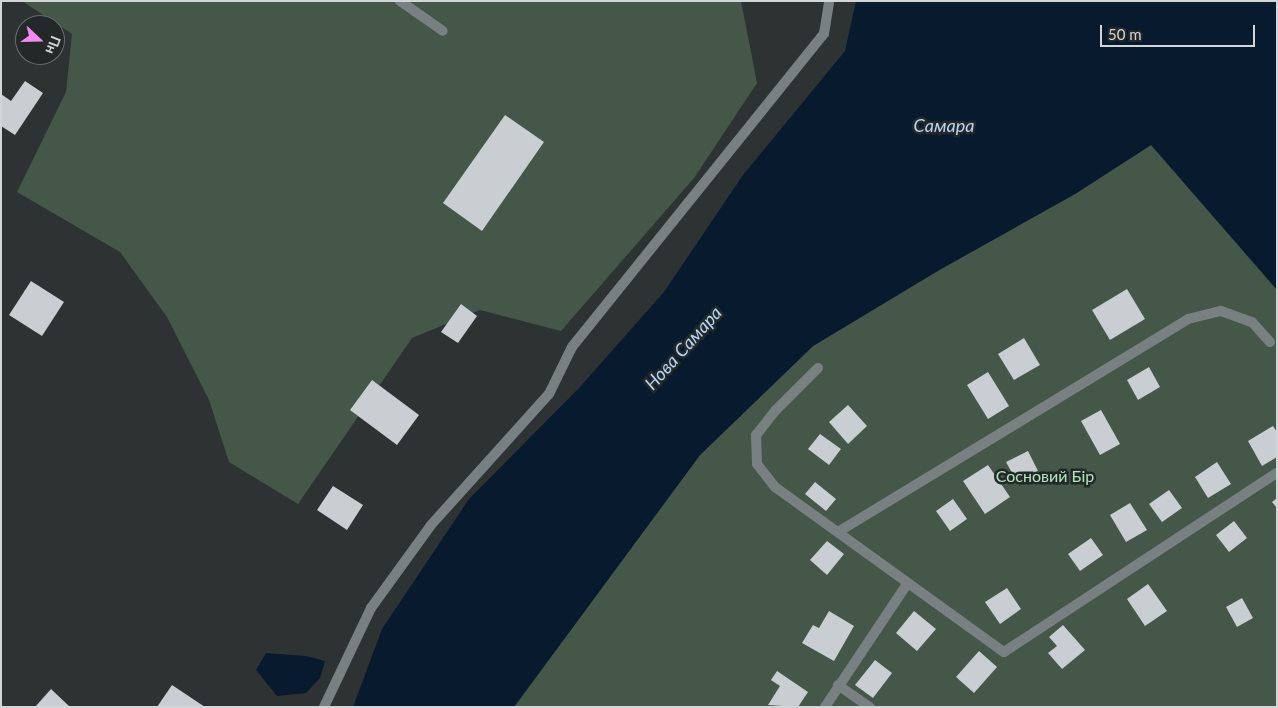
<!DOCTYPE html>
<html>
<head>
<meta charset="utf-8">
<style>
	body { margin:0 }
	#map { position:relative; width:1278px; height:708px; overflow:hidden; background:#2d3333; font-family:Lato,sans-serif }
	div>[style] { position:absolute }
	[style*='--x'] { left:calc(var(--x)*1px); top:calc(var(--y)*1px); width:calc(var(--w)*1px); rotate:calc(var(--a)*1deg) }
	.green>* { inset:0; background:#445749 }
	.water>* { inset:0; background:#081a2e }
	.building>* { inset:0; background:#c8ced1 }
	.lane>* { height:10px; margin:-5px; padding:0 5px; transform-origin:5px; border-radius:5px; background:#798081 }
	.street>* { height:10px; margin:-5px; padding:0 5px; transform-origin:5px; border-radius:5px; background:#798081 }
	span { translate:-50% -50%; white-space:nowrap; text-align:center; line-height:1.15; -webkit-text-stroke:5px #232929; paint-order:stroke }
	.park-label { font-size:16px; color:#b1e6bd }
	.water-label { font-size:18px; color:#b6d5fa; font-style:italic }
	.frame { position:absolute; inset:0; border:2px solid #d2d6d6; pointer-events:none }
	.north { position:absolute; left:15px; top:15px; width:50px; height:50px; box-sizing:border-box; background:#232929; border:1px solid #696e6e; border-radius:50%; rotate:111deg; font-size:14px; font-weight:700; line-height:20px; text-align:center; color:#d2d6d6 }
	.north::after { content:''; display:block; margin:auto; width:18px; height:22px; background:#f489f1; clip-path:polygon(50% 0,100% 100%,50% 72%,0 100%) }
	.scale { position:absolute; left:1100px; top:25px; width:155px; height:22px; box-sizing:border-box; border:2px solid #d2d6d6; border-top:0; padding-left:6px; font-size:15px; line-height:18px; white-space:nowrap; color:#d2d6d6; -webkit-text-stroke:4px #232929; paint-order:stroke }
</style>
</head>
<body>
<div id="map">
	<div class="green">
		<i style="clip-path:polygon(22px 1px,741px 1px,757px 83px,694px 178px,561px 331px,480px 310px,412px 338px,298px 504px,229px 462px,209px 400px,167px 317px,120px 252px,17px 192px,66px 92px,72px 34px)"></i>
		<i style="clip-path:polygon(1277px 1px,1277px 707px,514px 707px,700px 455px,813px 346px,941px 269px,1075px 194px,1151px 145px)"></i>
	</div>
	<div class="water">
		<i style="clip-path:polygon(856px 1px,1277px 1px,1277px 290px,1151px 145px,1075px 194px,941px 269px,813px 346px,700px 455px,514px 707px,353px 707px,382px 629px,469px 499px,579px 388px,664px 292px,743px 175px,845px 51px)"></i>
		<i style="clip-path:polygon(266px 653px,306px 656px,325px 661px,320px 678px,306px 693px,277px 696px,256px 670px)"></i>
	</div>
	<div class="building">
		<i style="clip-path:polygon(25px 81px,43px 93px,15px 135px,1px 126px,1px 94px,11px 101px)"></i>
		<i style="clip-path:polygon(505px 115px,544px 142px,482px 231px,443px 203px)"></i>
		<i style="clip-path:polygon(31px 281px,64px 302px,42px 336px,9px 315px)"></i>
		<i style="clip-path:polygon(1127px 289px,1145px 319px,1110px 340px,1092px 310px)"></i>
		<i style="clip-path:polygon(461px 304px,477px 316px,458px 343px,441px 332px)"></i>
		<i style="clip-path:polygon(1024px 338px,1040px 365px,1014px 380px,998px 354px)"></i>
		<i style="clip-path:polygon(1149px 367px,1160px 387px,1138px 400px,1127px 380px)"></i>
		<i style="clip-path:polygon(988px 372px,1009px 406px,988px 419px,967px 385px)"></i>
		<i style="clip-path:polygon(372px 380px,419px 415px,397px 445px,350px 410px)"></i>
		<i style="clip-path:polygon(848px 405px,867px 426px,848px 444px,829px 422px)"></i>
		<i style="clip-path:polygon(1101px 410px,1120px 444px,1100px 455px,1081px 421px)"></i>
		<i style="clip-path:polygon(1273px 426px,1277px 432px,1277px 457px,1262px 466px,1248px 441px)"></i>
		<i style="clip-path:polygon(820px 434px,841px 449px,829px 465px,808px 449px)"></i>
		<i style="clip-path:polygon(1028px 451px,1038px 471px,1017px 482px,1006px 462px)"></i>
		<i style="clip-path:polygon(1217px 462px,1231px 484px,1208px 498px,1195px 477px)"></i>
		<i style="clip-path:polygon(988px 465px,1010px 497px,985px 514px,963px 481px)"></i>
		<i style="clip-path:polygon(815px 482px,836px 499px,826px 511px,805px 494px)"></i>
		<i style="clip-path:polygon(333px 486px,363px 505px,347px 530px,317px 510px)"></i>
		<i style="clip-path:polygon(1169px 490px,1182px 508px,1162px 522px,1149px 504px)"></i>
		<i style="clip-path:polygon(1277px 498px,1277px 508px,1272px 502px)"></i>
		<i style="clip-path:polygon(953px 499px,967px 519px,950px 531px,936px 511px)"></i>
		<i style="clip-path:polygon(1130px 503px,1147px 530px,1126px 542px,1110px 515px)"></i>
		<i style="clip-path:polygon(1234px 521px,1247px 538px,1229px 552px,1216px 535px)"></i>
		<i style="clip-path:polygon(1091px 538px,1103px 555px,1080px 571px,1068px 554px)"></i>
		<i style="clip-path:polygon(827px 541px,844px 554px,827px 575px,810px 560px)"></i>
		<i style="clip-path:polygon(1148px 584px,1167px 611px,1145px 626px,1127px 599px)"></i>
		<i style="clip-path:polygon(1007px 588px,1021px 609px,1000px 624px,985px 602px)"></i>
		<i style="clip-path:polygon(1242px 598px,1253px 618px,1237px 627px,1226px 607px)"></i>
		<i style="clip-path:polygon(829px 611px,854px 626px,834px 661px,802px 643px,813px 625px,819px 628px)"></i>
		<i style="clip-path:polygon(914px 611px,936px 629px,917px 651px,896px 633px)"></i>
		<i style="clip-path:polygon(1063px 625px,1085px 650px,1062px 669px,1048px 653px,1057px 646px,1049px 637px)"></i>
		<i style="clip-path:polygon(979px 651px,997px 667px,974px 693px,956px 677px)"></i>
		<i style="clip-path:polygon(875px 660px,892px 673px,873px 698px,855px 685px)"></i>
		<i style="clip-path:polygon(777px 671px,808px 692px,798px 707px,768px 705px,780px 686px,771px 680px)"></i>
		<i style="clip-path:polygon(172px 685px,205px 707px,157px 707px)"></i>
		<i style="clip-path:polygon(51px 689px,70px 707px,35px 707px)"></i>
	</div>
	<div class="lane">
		<i style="--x:400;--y:1;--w:52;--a:34.9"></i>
		<i style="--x:818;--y:368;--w:61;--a:135"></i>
		<i style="--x:775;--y:411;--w:31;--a:128"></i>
		<i style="--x:756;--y:435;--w:29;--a:88"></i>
		<i style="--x:757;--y:464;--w:29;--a:52"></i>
		<i style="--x:775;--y:487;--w:282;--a:35.8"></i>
		<i style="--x:1004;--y:652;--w:326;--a:-33.3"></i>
		<i style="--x:838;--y:532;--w:410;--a:-31.3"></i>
		<i style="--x:1188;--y:319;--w:34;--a:-14"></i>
		<i style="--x:1221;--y:311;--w:33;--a:20"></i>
		<i style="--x:1252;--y:322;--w:27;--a:48"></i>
		<i style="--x:838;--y:685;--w:39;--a:35"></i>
		<i style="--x:324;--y:707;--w:110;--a:-64.6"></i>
		<i style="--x:371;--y:608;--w:102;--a:-54.1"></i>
		<i style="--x:431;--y:525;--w:176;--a:-48"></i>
		<i style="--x:549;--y:394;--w:52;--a:-63.9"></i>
		<i style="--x:825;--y:707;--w:148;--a:-56.3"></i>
	</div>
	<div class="street">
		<i style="--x:572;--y:347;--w:402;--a:-51.2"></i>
		<i style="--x:824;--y:34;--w:33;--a:-81"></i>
	</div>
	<div class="park-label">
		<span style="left:1045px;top:476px">Сосновий Бір</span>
	</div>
	<div class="water-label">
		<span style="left:944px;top:125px">Самара</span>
		<span style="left:683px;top:348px;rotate:-48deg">Нова Самара</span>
	</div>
	<div class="frame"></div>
	<div class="north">Пн</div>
	<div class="scale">50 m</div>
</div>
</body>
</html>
